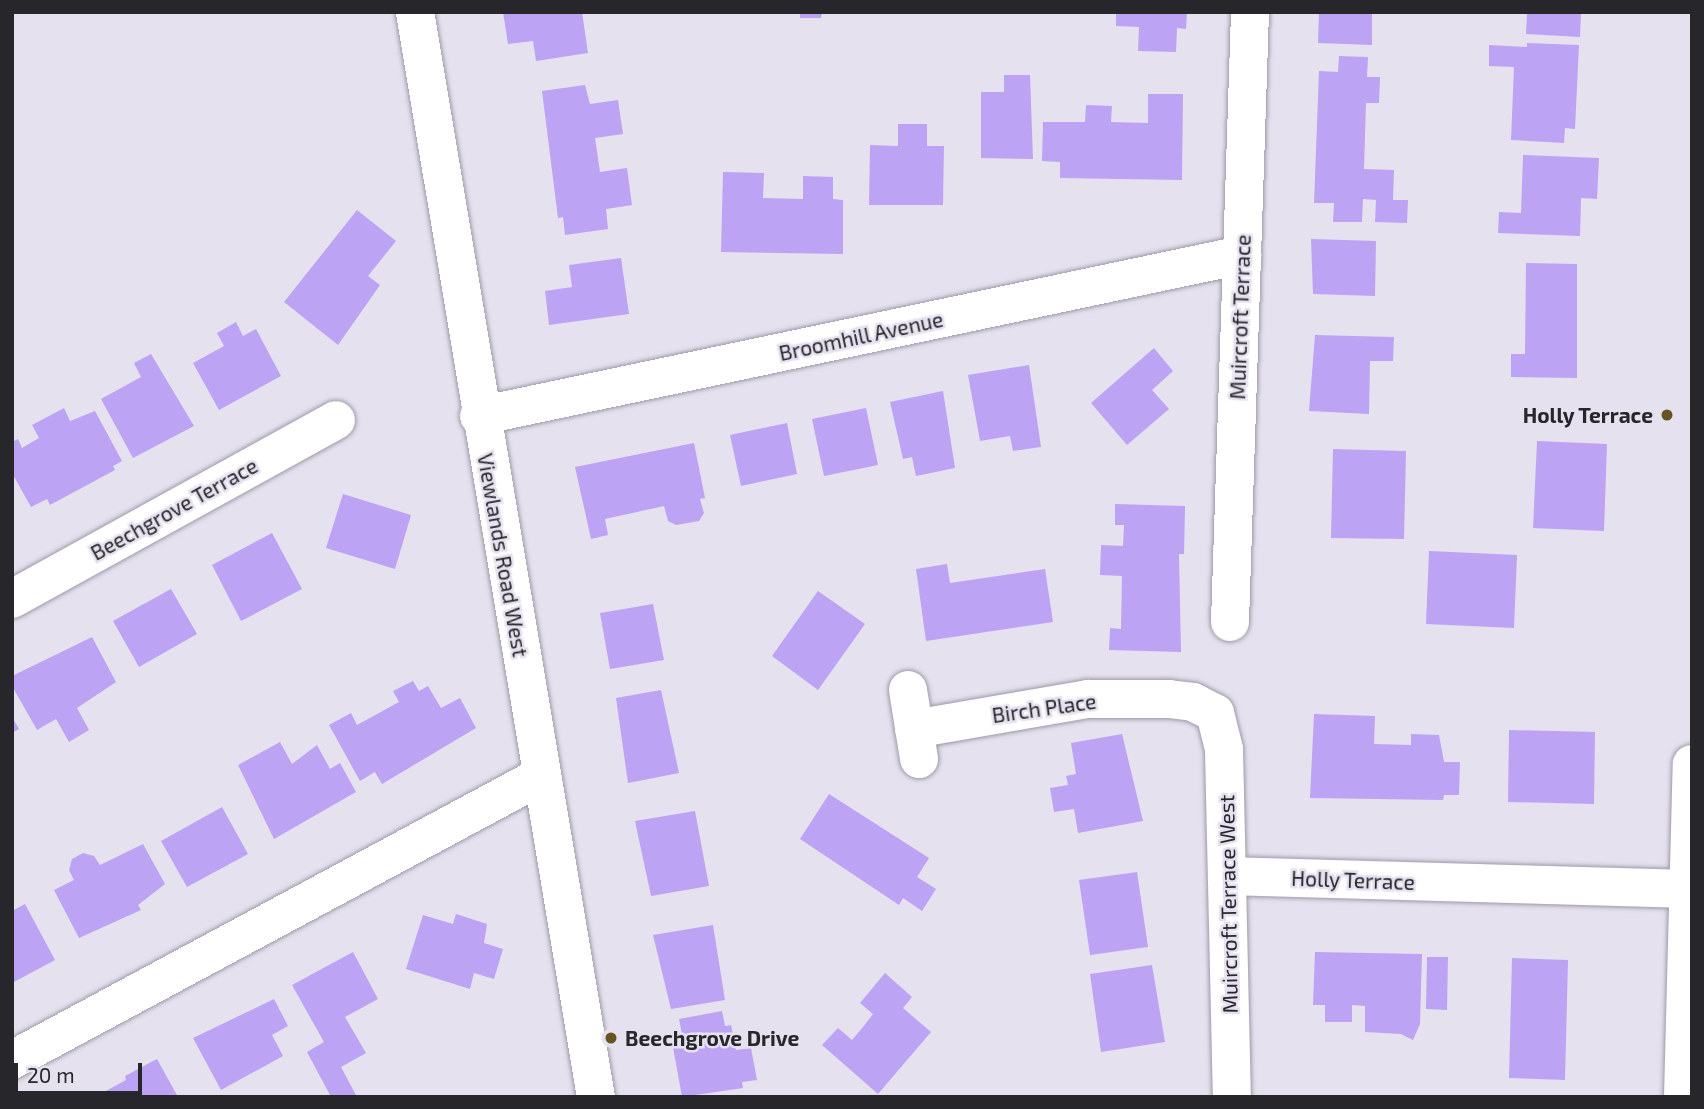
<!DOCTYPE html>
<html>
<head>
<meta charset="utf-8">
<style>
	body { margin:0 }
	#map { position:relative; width:1704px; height:1109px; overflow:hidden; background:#e5e1ef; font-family:"Exo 2",sans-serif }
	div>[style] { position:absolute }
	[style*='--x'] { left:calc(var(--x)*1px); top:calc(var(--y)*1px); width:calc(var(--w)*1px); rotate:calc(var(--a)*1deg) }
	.building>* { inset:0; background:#bda3f3 }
	.roads { filter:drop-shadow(0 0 2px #9e9aa7) drop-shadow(0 0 2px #9e9aa7) }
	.minor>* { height:38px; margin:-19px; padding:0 19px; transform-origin:19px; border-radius:19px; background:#fff }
	.dots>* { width:19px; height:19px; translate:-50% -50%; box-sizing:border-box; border:4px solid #e5e1ef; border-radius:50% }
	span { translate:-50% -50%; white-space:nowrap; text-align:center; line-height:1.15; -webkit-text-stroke:5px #e5e1ef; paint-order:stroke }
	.street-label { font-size:21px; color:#27262b }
	.poi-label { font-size:21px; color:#27262b; font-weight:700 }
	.right { translate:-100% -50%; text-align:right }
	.left { translate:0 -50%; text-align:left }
	.frame { position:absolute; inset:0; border:14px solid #27262b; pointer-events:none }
	.scale { position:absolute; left:14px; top:1063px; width:128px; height:32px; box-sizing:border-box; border:4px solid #27262b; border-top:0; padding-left:9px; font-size:21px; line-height:24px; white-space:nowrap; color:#27262b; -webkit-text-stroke:5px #e5e1ef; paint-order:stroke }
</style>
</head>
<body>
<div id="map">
	<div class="building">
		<i style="clip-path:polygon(503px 12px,582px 12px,588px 53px,536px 61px,533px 41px,508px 44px)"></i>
		<i style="clip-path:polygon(800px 12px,822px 12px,821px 18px,800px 18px)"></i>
		<i style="clip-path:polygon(1116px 12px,1187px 12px,1186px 29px,1177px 28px,1176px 52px,1138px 51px,1139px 27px,1116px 26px)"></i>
		<i style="clip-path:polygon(1319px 12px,1372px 12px,1372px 45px,1318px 43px)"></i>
		<i style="clip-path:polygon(1527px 12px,1581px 12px,1580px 37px,1526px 34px)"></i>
		<i style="clip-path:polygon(1527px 43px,1579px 45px,1575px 129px,1565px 128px,1564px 143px,1511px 140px,1514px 67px,1489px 66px,1489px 45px,1527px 47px)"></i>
		<i style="clip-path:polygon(1339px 56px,1368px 57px,1367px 77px,1380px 77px,1379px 103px,1366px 103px,1364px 169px,1394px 170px,1393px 200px,1408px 200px,1407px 223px,1375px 222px,1376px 200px,1363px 199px,1362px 222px,1333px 222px,1334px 203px,1314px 203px,1319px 71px,1338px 72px)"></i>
		<i style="clip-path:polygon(1004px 75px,1030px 75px,1033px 159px,981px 158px,981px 92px,1004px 92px)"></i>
		<i style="clip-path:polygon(585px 85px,590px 104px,618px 100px,623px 134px,595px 138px,600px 172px,627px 168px,632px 205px,606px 209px,608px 229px,565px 235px,563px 217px,558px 218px,542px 91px)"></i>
		<i style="clip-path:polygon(1148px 94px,1183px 94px,1182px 180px,1060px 178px,1060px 162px,1042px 161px,1043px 122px,1085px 122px,1086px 105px,1112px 106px,1111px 122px,1148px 123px)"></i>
		<i style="clip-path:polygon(898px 124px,927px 124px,927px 146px,944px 146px,943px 205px,869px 205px,870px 145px,898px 146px)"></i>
		<i style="clip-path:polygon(1523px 155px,1599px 158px,1597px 199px,1581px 198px,1580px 236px,1498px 233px,1499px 212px,1521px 213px)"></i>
		<i style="clip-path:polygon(723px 172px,764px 173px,763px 198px,803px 199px,803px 176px,833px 177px,833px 199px,843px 200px,843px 254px,721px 252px)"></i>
		<i style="clip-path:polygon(357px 210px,396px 241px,368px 276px,380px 285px,338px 345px,284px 302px)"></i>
		<i style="clip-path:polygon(1311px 239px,1376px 241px,1375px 296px,1313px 294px)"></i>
		<i style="clip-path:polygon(621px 258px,629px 314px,549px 325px,545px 291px,572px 287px,569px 265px)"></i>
		<i style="clip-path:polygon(1526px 263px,1577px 264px,1577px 378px,1511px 377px,1511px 354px,1525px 354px)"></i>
		<i style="clip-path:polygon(236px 322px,243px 336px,256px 329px,281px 376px,219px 410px,193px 363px,224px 346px,217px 333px)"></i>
		<i style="clip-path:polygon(1315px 335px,1394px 337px,1393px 361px,1370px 361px,1369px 414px,1309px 411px)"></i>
		<i style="clip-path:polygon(1154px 348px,1173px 371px,1152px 390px,1169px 409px,1127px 445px,1091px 403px)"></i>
		<i style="clip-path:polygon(151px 354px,194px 426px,133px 458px,101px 399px,141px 377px,134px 363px)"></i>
		<i style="clip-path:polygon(1029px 365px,1041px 447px,1013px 451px,1010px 436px,980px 441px,968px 375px)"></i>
		<i style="clip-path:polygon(943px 391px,955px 468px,916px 476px,912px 457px,903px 459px,890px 402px)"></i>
		<i style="clip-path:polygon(64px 408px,70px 421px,95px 411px,122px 461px,113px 466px,115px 470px,50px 505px,47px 499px,31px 507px,12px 473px,12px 442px,18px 439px,22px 448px,39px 438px,32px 425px)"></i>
		<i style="clip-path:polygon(866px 408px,878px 465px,824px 476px,812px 419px)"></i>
		<i style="clip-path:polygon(787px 423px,797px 474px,741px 486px,730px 435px)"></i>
		<i style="clip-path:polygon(1537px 441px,1607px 444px,1604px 531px,1533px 528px)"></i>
		<i style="clip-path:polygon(694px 443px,705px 498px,700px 499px,704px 513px,699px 521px,676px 525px,668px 521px,664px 506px,605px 519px,608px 535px,591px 539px,575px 467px)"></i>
		<i style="clip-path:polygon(1333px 449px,1406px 451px,1404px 539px,1331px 538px)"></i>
		<i style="clip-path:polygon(343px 494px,411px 515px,395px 569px,326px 548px)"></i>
		<i style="clip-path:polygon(1115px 504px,1185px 506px,1184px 554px,1179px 554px,1181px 652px,1109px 650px,1110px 628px,1121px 629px,1122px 576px,1100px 575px,1101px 545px,1123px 546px,1124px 525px,1115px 525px)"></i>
		<i style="clip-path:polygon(272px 533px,302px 589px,241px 621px,212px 565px)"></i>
		<i style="clip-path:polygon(1429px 551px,1517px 555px,1514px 628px,1426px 624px)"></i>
		<i style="clip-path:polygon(947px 564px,950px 583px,1045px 569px,1053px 622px,926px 641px,916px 569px)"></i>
		<i style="clip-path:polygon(171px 589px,197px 634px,139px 667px,113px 621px)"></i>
		<i style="clip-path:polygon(818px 591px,865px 624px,818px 690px,772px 656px)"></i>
		<i style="clip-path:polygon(653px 604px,664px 660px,610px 669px,600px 613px)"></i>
		<i style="clip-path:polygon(92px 637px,116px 682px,77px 708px,89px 730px,69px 742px,56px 719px,37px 730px,12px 686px,12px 676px)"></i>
		<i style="clip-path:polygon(413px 681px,419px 691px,428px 686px,441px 708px,460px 698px,476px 728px,382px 784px,375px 772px,360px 781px,329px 725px,351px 713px,357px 725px,399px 702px,393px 691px)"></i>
		<i style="clip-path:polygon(661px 690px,679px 773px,628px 783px,616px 698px)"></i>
		<i style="clip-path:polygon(1314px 714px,1375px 716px,1374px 744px,1411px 745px,1411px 734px,1439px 735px,1444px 762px,1460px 762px,1459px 795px,1444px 795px,1443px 800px,1310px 798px)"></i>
		<i style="clip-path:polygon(12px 717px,19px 729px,12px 733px)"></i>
		<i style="clip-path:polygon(1509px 730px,1595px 732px,1594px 804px,1508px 802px)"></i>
		<i style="clip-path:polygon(1122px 734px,1143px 821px,1078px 833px,1074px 809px,1054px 812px,1050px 788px,1068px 785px,1066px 776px,1076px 774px,1071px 743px)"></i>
		<i style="clip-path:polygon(280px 742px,292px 764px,317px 745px,330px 769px,340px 763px,356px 792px,274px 839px,238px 765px)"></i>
		<i style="clip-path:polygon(829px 794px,929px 858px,917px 877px,936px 889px,922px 911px,903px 898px,899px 905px,800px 839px)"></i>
		<i style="clip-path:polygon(222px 807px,248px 854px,187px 887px,161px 841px)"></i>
		<i style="clip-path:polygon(695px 811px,709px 886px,651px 896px,635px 821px)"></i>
		<i style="clip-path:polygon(143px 844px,165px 884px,138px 905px,141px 910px,79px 938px,54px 890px,74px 880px,69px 870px,72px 859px,83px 853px,94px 856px,100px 865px)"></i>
		<i style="clip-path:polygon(1137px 872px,1148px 947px,1090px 955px,1079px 880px)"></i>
		<i style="clip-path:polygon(25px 904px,55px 960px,12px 983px,12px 911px)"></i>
		<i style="clip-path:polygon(456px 914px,487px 924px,484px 943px,503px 949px,494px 979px,474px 973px,470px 989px,406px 969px,423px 915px,453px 924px)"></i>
		<i style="clip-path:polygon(713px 925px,725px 1000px,671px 1009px,653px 935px)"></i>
		<i style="clip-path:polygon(353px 952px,378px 999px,345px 1017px,366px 1053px,341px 1067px,357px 1097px,331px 1097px,307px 1052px,324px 1042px,292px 985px)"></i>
		<i style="clip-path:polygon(1315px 952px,1422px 954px,1420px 1024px,1413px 1040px,1401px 1034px,1365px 1032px,1365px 1006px,1352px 1005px,1352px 1022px,1325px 1022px,1325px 1005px,1313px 1005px)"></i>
		<i style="clip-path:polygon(1427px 957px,1448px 957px,1447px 1010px,1426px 1009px)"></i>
		<i style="clip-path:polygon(1512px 958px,1568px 960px,1565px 1080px,1509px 1078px)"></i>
		<i style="clip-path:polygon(1152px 965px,1165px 1042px,1101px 1052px,1090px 974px)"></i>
		<i style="clip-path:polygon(885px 973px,912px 997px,903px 1008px,931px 1032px,878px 1094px,822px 1045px,838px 1028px,852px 1040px,863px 1027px,873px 1014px,860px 1003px)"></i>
		<i style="clip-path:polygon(274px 999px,288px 1026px,272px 1035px,283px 1056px,221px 1090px,193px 1038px)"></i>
		<i style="clip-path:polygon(722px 1011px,725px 1026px,731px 1025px,736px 1050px,751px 1048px,757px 1080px,742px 1082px,743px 1088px,682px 1097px,671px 1036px,682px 1034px,679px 1019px)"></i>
		<i style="clip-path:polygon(157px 1059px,178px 1097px,95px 1097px,126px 1080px,125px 1076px)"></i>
	</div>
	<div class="roads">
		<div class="minor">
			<i style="--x:415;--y:12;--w:1100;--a:80.53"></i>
			<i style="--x:479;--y:416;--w:780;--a:-11.92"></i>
			<i style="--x:12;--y:599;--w:370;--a:-28.9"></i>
			<i style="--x:1230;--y:622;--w:610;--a:-88.12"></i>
			<i style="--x:908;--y:690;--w:70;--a:80.9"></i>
			<i style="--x:914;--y:729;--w:177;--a:-9.8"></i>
			<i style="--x:1088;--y:699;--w:81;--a:0"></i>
			<i style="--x:1169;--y:699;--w:24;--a:7"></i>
			<i style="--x:1193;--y:702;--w:25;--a:27"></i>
			<i style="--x:1215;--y:713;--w:38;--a:76"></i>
			<i style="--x:1224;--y:750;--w:347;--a:88.7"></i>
			<i style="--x:1227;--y:876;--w:462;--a:1.6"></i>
			<i style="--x:12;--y:1060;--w:600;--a:-28.23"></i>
			<i style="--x:1683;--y:1097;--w:333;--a:-88.5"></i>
		</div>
	</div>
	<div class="dots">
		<i style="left:1667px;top:415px;background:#665422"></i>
		<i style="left:611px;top:1038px;background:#665422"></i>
	</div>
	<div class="street-label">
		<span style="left:1240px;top:317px;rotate:-88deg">Muircroft Terrace</span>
		<span style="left:861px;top:336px;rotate:-12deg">Broomhill Avenue</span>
		<span style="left:174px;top:509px;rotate:-29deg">Beechgrove Terrace</span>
		<span style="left:503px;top:555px;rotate:80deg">Viewlands Road West</span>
		<span style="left:1044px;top:708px;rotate:-8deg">Birch Place</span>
		<span style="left:1353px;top:880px;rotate:2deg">Holly Terrace</span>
		<span style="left:1228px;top:904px;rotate:-91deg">Muircroft Terrace West</span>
	</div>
	<div class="poi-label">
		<span class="right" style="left:1653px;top:415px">Holly Terrace</span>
		<span class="left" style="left:625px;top:1038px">Beechgrove Drive</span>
	</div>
	<div class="frame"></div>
	<div class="scale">20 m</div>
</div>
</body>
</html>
